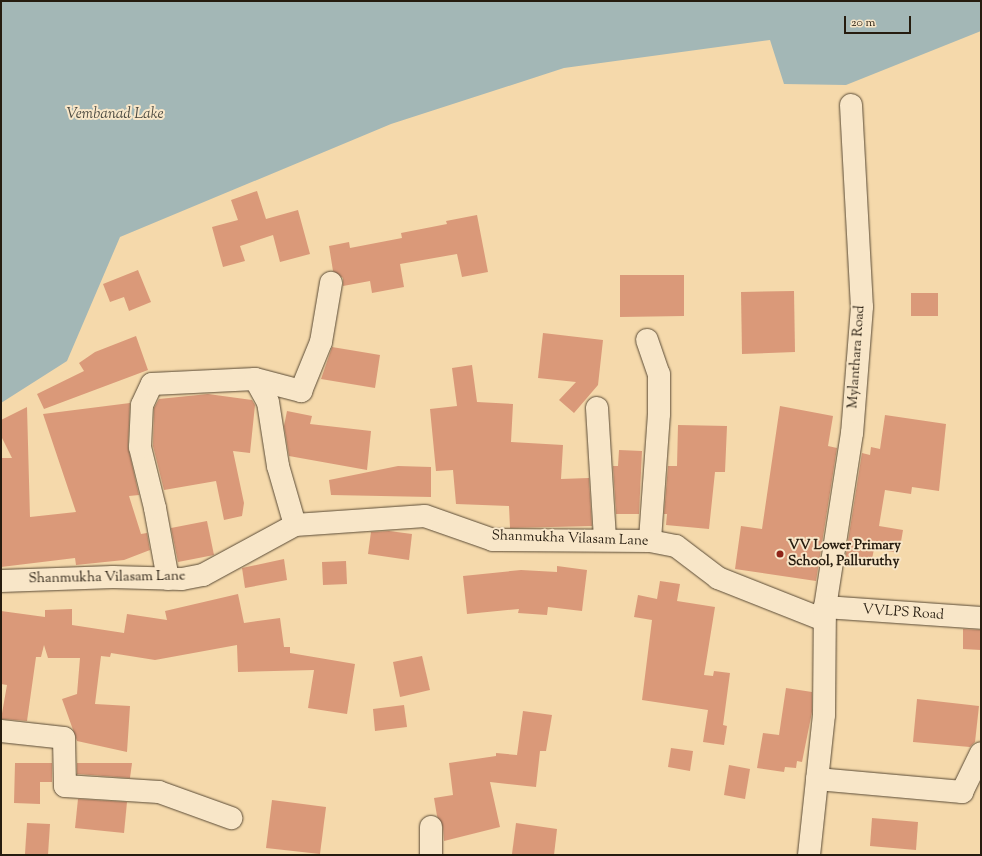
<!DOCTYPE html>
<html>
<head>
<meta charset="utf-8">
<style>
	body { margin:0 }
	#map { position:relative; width:982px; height:856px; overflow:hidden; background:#f5d9ab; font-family:"Sorts Mill Goudy",serif }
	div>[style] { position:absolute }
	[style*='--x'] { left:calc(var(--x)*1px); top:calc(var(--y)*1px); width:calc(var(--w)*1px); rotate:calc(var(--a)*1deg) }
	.water>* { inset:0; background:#a3b7b6 }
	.building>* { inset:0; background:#da9979 }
	.roads { filter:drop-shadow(0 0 1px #5a4b36) drop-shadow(0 0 1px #5a4b36) }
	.minor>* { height:22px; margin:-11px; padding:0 11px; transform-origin:11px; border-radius:11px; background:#f8e6c8 }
	.tertiary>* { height:22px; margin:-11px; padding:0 11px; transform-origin:11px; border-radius:11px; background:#f8e6c8 }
	.dots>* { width:11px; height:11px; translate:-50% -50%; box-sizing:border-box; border:2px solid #f8e6c8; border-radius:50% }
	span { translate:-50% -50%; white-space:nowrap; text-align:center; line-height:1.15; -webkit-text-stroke:4px #f8e6c8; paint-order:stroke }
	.street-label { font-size:14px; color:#261c0f }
	.poi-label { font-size:14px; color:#261c0f; font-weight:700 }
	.left { translate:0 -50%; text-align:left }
	.water-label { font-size:15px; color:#4c4a41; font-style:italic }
	.frame { position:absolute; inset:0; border:2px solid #261c0f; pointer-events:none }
	.scale { position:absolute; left:844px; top:16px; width:67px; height:18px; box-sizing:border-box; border:2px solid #261c0f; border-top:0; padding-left:5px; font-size:12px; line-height:14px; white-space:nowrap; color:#261c0f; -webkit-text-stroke:3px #f8e6c8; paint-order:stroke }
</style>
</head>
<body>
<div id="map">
	<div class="water">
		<i style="clip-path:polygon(1px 1px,981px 1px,981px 31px,846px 85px,784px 84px,770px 40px,564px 68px,391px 124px,120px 237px,67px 361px,1px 403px)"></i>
	</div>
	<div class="building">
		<i style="clip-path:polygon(257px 191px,266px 219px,298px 210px,310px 254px,280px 262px,273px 235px,240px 246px,245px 261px,223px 267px,212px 227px,238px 220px,231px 200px)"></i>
		<i style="clip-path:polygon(477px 215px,488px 272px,462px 277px,457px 254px,400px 264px,404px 287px,372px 293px,370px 281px,343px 286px,343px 278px,333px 271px,329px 246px,349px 242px,350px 248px,402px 238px,401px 233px,447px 224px,446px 221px)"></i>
		<i style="clip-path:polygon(138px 270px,151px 302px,129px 311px,124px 297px,110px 302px,103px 284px)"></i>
		<i style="clip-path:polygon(620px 275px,684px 275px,684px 316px,620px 317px)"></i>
		<i style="clip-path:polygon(794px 291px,795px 352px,742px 354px,741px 292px)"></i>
		<i style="clip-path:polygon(911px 293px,938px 293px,938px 316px,911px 316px)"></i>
		<i style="clip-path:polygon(543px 333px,603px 340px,598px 385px,574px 413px,559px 400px,576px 382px,538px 378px)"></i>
		<i style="clip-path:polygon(136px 336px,148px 370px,44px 409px,37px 394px,84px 371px,79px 363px,95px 352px)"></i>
		<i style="clip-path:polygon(332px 347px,380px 355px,375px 388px,321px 379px)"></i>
		<i style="clip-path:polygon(472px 365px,477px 402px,513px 404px,511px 442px,563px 445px,561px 479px,589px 478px,592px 526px,510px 528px,509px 506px,456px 504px,453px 470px,436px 471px,430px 409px,457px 406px,452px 368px)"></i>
		<i style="clip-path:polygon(208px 394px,252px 400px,255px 405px,250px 453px,233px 451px,244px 503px,242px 516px,224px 520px,216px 481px,164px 490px,153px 446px,154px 408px,159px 399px)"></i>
		<i style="clip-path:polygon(130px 403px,128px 447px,139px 495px,129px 496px,141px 534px,147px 533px,150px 550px,124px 560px,76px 565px,75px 558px,1px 567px,1px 458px,12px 458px,1px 436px,1px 420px,27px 407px,30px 517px,76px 512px,43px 414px)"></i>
		<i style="clip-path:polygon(780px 406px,833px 416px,828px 446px,837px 448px,816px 581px,735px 569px,741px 526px,762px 529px)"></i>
		<i style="clip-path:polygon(287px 411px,312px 416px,310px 424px,371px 431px,367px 470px,289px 456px,284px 426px)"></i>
		<i style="clip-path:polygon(885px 415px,946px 424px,939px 491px,912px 487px,911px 494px,885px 490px,879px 526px,903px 530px,899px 553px,874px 549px,871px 564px,845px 560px,862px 453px,870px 455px,871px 447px,880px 449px)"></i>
		<i style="clip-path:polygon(678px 425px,727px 426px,725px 472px,715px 472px,709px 529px,666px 525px,667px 514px,664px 514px,668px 466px,677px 466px)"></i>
		<i style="clip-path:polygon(619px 450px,642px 451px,639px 514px,616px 514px,613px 466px,618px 466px)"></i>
		<i style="clip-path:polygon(398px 466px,431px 467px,431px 497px,331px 495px,329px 480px)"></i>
		<i style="clip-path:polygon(207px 521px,214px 555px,178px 562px,171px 528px)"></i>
		<i style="clip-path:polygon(389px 531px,412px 534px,409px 560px,368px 554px,371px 532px)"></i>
		<i style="clip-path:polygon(284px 559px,287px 580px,245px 588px,242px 568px)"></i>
		<i style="clip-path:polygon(346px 561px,347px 584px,323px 585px,322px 562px)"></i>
		<i style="clip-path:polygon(557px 566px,587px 570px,582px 611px,548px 607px,547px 615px,518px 613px,519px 609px,467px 614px,463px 576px,521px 570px,557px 572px)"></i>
		<i style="clip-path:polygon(660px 581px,680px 584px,677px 601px,715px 607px,704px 675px,713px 676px,714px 671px,730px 673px,723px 725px,727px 726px,724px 745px,703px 742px,708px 710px,642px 700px,652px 620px,634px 617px,638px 595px,657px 599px)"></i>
		<i style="clip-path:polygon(238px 594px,244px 623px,280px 618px,284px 647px,290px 647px,290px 653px,355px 664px,347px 714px,308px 708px,314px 670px,238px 672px,237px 645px,155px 660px,111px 653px,110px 657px,101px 656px,95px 704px,130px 706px,127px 752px,77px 741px,62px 699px,77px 694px,80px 658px,48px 658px,44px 645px,41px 657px,36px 657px,27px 721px,1px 719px,7px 685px,1px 684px,1px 611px,45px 617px,45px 610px,72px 609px,72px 625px,124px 633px,127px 614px,167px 620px,165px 611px)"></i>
		<i style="clip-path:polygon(963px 629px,981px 630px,981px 650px,963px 649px)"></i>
		<i style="clip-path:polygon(422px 656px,430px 690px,400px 697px,393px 662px)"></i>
		<i style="clip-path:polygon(786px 688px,812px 692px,812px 712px,802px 762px,797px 761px,796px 768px,785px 767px,784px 772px,757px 768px,763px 733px,779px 735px)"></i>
		<i style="clip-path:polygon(917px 699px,979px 706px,975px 742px,970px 747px,913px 742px)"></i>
		<i style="clip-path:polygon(404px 705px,407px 727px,375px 731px,373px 709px)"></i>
		<i style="clip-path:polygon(523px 711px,552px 715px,546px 751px,540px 751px,536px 787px,490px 782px,500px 827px,444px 841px,443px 827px,437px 816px,434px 798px,453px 795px,449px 763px,496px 756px,496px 753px,517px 755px)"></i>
		<i style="clip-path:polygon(671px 748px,693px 751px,690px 771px,668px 767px)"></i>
		<i style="clip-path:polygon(15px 763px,52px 763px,52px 782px,40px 782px,40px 804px,14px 803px)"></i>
		<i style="clip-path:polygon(77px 763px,132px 763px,130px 778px,77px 774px)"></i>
		<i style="clip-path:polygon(729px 765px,750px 769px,745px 799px,724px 795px)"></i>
		<i style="clip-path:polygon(78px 799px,127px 802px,124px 833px,75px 828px)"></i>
		<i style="clip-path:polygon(272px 800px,326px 807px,320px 854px,266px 848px)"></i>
		<i style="clip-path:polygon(872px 818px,918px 822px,916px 850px,870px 846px)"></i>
		<i style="clip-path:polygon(27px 823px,50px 824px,48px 855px,25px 854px)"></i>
		<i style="clip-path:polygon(516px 823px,557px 829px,554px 855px,512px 854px)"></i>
	</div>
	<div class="roads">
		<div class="minor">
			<i style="--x:851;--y:105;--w:202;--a:86.9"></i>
			<i style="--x:862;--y:307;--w:126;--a:94.5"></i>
			<i style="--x:852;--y:433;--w:176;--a:98.8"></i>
			<i style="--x:825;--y:607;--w:156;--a:4"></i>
			<i style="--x:647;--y:340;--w:36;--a:71"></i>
			<i style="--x:659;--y:374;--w:40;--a:90"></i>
			<i style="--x:659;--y:414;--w:127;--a:94.1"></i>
			<i style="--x:255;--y:379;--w:48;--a:14.6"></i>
			<i style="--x:301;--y:391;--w:53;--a:-67.8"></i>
			<i style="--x:321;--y:342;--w:60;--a:-80.4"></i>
			<i style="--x:597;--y:408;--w:132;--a:86.5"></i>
			<i style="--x:168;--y:579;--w:72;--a:-100.4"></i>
			<i style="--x:155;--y:508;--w:63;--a:-103.8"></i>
			<i style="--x:140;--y:447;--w:42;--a:-87.3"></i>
			<i style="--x:142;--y:405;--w:23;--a:-65"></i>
			<i style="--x:152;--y:384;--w:103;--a:-2.8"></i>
			<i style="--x:255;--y:379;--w:26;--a:61"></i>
			<i style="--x:268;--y:402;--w:65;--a:81.1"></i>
			<i style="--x:278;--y:466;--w:61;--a:73.9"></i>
			<i style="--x:1;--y:581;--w:112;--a:-2"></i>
			<i style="--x:113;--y:577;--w:69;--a:1.7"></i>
			<i style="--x:182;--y:579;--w:21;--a:-11"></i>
			<i style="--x:203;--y:575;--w:105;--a:-28.5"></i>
			<i style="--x:295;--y:525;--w:130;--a:-4"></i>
			<i style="--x:425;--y:516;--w:72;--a:19.4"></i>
			<i style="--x:493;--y:540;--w:157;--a:0.4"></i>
			<i style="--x:650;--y:541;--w:26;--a:11"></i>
			<i style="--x:676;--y:546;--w:53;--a:37.3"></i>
			<i style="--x:718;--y:578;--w:114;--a:21.6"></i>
			<i style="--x:1;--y:731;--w:63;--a:6.3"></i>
			<i style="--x:64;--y:738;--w:48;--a:88.8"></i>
			<i style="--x:65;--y:786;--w:94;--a:3.7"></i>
			<i style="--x:159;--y:792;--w:77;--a:19.9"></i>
			<i style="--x:817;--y:779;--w:146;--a:5.1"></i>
			<i style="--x:962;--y:792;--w:43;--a:-64"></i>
			<i style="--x:431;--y:855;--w:28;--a:-90"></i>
		</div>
		<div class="tertiary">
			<i style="--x:809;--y:855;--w:141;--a:-83.9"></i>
			<i style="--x:824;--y:715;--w:108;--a:-89.5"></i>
		</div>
	</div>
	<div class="dots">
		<i style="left:780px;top:554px;background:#8f2418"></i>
	</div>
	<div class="street-label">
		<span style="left:857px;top:357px;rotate:-86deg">Mylanthara Road</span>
		<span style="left:570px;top:539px;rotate:2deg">Shanmukha Vilasam Lane</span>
		<span style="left:107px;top:578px;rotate:-1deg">Shanmukha Vilasam Lane</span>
		<span style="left:903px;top:613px;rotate:4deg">VVLPS Road</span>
	</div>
	<div class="poi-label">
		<span class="left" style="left:788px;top:554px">VV Lower Primary<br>School, Palluruthy</span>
	</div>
	<div class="water-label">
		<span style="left:115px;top:115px">Vembanad Lake</span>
	</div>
	<div class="frame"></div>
	<div class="scale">20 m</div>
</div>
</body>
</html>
